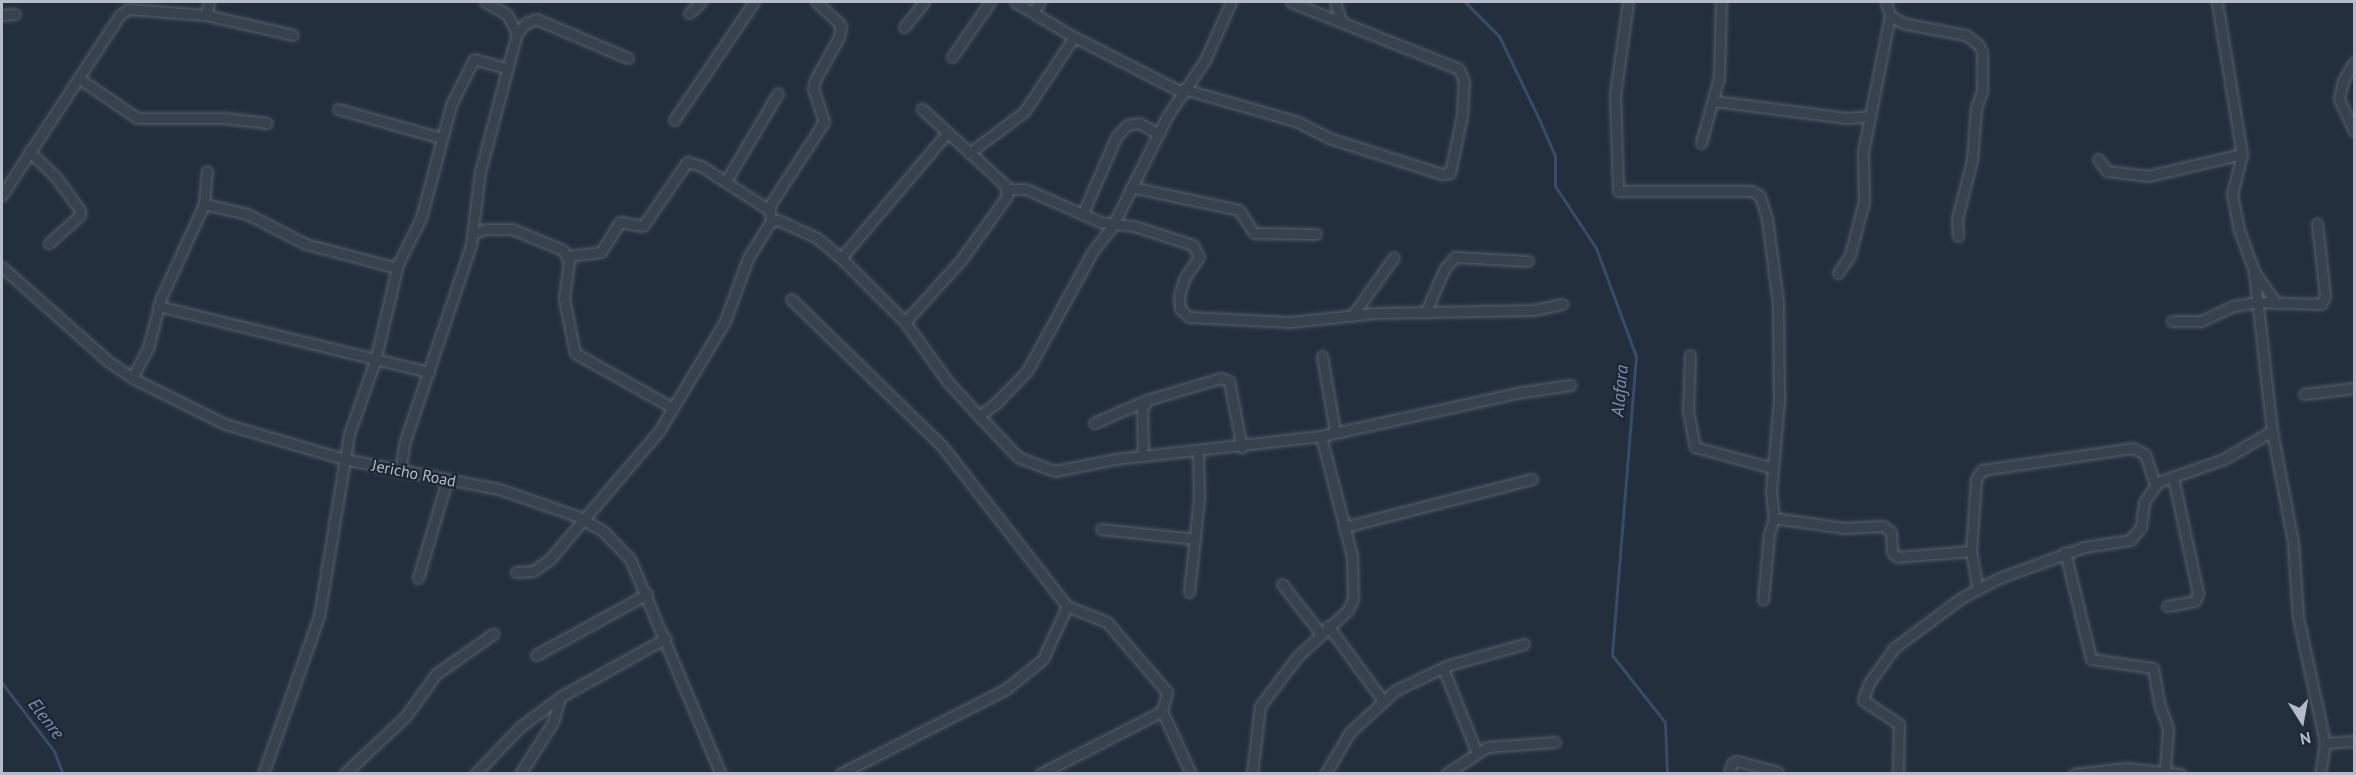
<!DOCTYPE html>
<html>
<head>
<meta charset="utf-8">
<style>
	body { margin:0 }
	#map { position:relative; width:2356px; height:775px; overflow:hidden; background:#242f3e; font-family:"PT Sans",sans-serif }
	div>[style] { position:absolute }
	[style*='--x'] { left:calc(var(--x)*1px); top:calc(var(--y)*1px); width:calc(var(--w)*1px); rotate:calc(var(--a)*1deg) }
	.stream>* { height:3px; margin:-1.5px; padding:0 1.5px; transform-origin:1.5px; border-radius:1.5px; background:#384c68 }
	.roads { filter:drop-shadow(0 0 2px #565f6c) drop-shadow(0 0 2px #565f6c) }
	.minor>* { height:9px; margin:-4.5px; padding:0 4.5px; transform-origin:4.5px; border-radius:4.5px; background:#38414e }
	span { translate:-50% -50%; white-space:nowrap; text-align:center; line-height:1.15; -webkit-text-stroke:4.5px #1d2633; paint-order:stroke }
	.street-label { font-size:16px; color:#b4bcc9 }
	.water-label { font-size:18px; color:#7b91b2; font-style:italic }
	.frame { position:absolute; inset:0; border:3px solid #b4bcc9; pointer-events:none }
	.north { position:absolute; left:2272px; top:691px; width:60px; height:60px; -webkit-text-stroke:4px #1d2633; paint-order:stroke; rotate:169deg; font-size:16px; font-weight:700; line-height:24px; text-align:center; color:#b4bcc9 }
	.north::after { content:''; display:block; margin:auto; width:21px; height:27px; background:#b4bcc9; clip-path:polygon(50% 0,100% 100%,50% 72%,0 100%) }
</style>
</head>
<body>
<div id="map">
	<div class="stream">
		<i style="--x:1465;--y:2;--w:48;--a:45"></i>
		<i style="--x:1499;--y:36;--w:92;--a:64.3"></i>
		<i style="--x:1539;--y:119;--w:40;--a:66.6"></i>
		<i style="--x:1555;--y:156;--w:30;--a:90"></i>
		<i style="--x:1555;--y:186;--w:74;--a:56.5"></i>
		<i style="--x:1596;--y:248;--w:115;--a:69.7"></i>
		<i style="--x:1636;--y:356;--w:300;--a:94.6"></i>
		<i style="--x:1612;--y:655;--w:85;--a:51.7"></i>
		<i style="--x:1665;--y:722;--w:52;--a:87.8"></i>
		<i style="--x:2;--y:683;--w:86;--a:52.6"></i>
		<i style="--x:54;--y:751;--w:25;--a:69"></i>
	</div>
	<div class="roads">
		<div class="minor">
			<i style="--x:485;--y:2;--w:25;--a:29"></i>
			<i style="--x:507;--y:14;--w:21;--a:62"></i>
			<i style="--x:1015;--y:2;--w:69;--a:30.7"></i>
			<i style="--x:1335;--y:2;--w:19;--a:72"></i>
			<i style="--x:1628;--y:2;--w:93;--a:98"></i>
			<i style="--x:1615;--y:94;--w:97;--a:88.2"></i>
			<i style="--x:1618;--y:191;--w:134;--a:0"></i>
			<i style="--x:1752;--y:191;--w:9;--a:32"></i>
			<i style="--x:1760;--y:196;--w:24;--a:73"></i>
			<i style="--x:1767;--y:219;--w:85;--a:82.5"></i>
			<i style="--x:1778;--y:303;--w:98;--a:89.4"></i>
			<i style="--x:1779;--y:401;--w:90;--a:95.1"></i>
			<i style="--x:1771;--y:491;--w:27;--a:84"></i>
			<i style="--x:1774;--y:518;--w:17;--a:107"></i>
			<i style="--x:1769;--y:534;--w:66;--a:95.2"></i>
			<i style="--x:2217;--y:2;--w:154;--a:80.7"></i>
			<i style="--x:2242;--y:154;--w:41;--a:104"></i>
			<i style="--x:2232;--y:194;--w:37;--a:79"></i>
			<i style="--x:2239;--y:230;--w:44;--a:69.9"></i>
			<i style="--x:2254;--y:271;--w:161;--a:83.6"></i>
			<i style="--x:2272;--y:431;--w:113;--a:79.3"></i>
			<i style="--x:2293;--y:542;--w:75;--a:86.2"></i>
			<i style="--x:2298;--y:617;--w:129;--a:77.9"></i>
			<i style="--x:2325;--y:743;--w:31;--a:99"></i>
			<i style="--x:1033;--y:12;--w:12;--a:-55"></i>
			<i style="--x:689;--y:13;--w:16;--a:-43"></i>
			<i style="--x:2;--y:15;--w:13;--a:-4"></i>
			<i style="--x:206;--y:15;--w:13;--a:-77"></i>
			<i style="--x:1890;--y:16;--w:18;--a:27"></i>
			<i style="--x:1906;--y:24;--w:61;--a:10.4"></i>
			<i style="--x:1966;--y:35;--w:16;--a:38"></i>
			<i style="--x:1979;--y:45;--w:9;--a:69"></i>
			<i style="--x:1982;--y:53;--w:38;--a:90"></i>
			<i style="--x:1982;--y:91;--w:18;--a:109"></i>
			<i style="--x:1976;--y:108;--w:52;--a:94.4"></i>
			<i style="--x:1972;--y:160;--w:61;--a:104.3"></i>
			<i style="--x:1957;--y:219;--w:17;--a:87"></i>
			<i style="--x:904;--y:27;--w:32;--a:-51"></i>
			<i style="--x:952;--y:57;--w:67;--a:-55.4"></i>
			<i style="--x:2354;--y:62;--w:22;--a:120"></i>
			<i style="--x:2343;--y:81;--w:18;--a:103"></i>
			<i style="--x:2339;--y:99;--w:35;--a:65"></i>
			<i style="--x:80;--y:79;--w:69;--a:34.4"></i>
			<i style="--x:137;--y:118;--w:87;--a:0"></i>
			<i style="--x:224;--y:118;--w:43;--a:6.6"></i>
			<i style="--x:1184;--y:89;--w:119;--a:16.1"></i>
			<i style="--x:1298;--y:122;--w:35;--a:27"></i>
			<i style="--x:1329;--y:138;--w:119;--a:17.7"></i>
			<i style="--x:1442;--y:174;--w:8;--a:-7"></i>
			<i style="--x:1450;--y:173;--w:59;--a:-78.3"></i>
			<i style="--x:1462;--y:115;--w:34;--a:-87"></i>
			<i style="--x:1464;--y:81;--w:13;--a:-113"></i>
			<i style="--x:1459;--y:69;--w:181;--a:-158.3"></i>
			<i style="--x:1714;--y:101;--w:134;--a:7.3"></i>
			<i style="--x:1847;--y:118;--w:21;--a:-5"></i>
			<i style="--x:338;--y:109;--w:107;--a:15.7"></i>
			<i style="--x:674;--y:120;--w:143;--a:-55.9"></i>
			<i style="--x:1701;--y:143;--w:68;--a:-74.7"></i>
			<i style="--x:1719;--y:77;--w:75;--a:-88.5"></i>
			<i style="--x:29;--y:151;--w:36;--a:44"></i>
			<i style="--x:55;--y:176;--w:42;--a:53.7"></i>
			<i style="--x:80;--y:210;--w:5;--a:90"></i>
			<i style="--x:80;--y:215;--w:42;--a:137.9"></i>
			<i style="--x:969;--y:153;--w:69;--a:-36.7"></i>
			<i style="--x:1024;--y:112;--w:90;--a:-56.3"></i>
			<i style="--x:1074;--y:37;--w:121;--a:27"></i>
			<i style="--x:2098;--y:159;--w:15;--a:53"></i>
			<i style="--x:2107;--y:171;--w:41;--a:7"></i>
			<i style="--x:2148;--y:176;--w:97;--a:-13.2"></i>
			<i style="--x:726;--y:181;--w:102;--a:-59.4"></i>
			<i style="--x:1131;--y:187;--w:110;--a:12"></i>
			<i style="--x:1239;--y:210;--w:27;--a:57"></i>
			<i style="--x:1254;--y:233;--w:62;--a:0.9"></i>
			<i style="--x:1006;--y:189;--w:20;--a:0"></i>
			<i style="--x:1026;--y:189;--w:81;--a:24"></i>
			<i style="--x:1100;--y:222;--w:34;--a:7"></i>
			<i style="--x:1134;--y:226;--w:62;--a:17.9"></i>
			<i style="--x:1193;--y:245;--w:13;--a:63"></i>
			<i style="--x:1199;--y:257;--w:24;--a:125"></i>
			<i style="--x:1185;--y:277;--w:19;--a:108"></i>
			<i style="--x:1179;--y:295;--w:14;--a:86"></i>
			<i style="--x:1180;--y:309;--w:12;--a:42"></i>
			<i style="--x:1189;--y:317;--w:101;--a:2.8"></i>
			<i style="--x:1290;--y:322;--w:86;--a:-6"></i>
			<i style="--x:1376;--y:313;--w:158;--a:-1.1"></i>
			<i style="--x:1534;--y:310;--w:29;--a:-12"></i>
			<i style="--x:2;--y:195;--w:215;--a:-56.8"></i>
			<i style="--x:120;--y:15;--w:10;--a:-37"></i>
			<i style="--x:128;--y:9;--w:78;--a:4.4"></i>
			<i style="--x:206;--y:15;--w:89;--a:12.9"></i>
			<i style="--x:204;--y:204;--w:44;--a:13.1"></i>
			<i style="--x:247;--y:214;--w:66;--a:27"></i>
			<i style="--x:306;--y:244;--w:94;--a:14.8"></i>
			<i style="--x:1083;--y:213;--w:83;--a:-66.5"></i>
			<i style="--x:1116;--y:137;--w:16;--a:-47"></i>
			<i style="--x:1127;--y:125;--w:12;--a:-9"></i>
			<i style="--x:1139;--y:123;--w:23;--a:29"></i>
			<i style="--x:770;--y:215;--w:10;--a:-90"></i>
			<i style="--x:770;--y:205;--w:99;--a:-57"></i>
			<i style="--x:824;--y:122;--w:35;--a:-108"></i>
			<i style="--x:813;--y:89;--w:9;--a:-77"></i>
			<i style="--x:815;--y:80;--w:49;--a:-60.8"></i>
			<i style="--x:839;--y:37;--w:12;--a:-81"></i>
			<i style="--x:841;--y:25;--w:34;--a:-137"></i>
			<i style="--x:474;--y:233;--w:13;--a:-18"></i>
			<i style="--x:486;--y:229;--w:26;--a:0"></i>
			<i style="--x:512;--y:229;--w:55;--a:22.4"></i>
			<i style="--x:563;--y:250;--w:13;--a:63"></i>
			<i style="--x:569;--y:262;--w:37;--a:98"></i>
			<i style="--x:564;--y:299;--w:55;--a:78.5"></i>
			<i style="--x:575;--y:353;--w:112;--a:29.3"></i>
			<i style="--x:568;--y:256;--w:33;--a:-7"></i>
			<i style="--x:601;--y:252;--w:36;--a:-58"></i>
			<i style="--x:620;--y:222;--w:23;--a:10"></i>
			<i style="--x:643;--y:226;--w:78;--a:-55.5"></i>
			<i style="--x:687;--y:162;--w:15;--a:16"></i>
			<i style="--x:701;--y:166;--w:81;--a:32.9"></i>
			<i style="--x:841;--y:258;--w:164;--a:-49.7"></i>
			<i style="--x:2;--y:267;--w:143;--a:41.6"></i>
			<i style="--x:109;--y:362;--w:32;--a:34"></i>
			<i style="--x:136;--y:380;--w:99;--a:26.3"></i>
			<i style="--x:225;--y:424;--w:124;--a:16.4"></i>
			<i style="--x:344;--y:459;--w:158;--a:11"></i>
			<i style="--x:499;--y:489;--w:83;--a:19.1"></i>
			<i style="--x:577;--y:516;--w:30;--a:30"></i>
			<i style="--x:603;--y:531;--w:39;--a:46"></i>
			<i style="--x:630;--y:559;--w:233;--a:67.1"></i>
			<i style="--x:1838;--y:273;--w:22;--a:-56"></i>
			<i style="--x:1850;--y:255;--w:56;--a:-75.5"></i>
			<i style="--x:1864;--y:201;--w:49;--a:-91.2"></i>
			<i style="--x:1863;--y:152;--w:139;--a:-78.8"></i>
			<i style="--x:1890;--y:16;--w:15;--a:-106"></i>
			<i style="--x:2255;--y:273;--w:37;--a:55"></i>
			<i style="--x:791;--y:299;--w:211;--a:44.2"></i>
			<i style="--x:942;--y:446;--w:203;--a:52"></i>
			<i style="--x:1067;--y:606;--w:58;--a:114.4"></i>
			<i style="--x:1043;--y:659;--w:48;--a:141"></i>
			<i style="--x:1006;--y:689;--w:186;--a:152.9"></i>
			<i style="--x:158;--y:306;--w:279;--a:13.7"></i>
			<i style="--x:1426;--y:311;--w:47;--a:-66.2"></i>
			<i style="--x:1445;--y:268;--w:15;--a:-48"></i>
			<i style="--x:1455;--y:257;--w:73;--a:3.1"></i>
			<i style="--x:1352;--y:316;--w:72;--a:-54.6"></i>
			<i style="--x:2172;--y:321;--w:29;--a:0"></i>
			<i style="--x:2201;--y:321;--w:35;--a:-25"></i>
			<i style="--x:2233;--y:306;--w:24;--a:-9"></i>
			<i style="--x:2257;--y:302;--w:64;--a:1.8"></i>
			<i style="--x:2321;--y:304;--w:9;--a:-63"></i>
			<i style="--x:2325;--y:296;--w:73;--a:-96.3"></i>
			<i style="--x:905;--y:322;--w:84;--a:-47.9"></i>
			<i style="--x:961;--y:260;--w:79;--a:-54.3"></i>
			<i style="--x:1007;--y:196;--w:11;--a:-100"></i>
			<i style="--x:1005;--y:185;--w:113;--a:-137.5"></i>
			<i style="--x:1690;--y:355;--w:56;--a:92"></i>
			<i style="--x:1688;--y:411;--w:37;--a:79"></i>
			<i style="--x:1695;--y:447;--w:81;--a:15.1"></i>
			<i style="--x:1322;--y:356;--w:76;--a:80.2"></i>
			<i style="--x:132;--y:378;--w:34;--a:-62"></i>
			<i style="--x:148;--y:348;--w:52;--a:-75.4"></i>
			<i style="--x:161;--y:298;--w:103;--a:-65.4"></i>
			<i style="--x:204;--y:204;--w:33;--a:-85"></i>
			<i style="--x:2304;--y:394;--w:50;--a:-6.8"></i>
			<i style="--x:979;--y:416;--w:57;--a:46.4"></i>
			<i style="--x:1018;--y:457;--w:40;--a:21"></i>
			<i style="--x:1055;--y:471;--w:61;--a:-11.3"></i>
			<i style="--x:1115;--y:459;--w:207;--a:-6.4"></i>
			<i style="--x:1321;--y:436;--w:200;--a:-12.4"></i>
			<i style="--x:1516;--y:393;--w:55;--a:-8.4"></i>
			<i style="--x:1094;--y:423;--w:58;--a:-23.5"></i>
			<i style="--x:1143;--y:456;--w:47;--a:-91.2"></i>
			<i style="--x:1142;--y:409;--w:10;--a:-61"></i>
			<i style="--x:1147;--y:400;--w:77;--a:-16.6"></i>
			<i style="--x:1221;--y:378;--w:9;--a:21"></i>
			<i style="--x:1229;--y:381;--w:68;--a:79"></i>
			<i style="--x:400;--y:471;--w:30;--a:-81"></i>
			<i style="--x:405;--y:441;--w:207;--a:-71.4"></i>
			<i style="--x:471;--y:245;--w:74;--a:-83"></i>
			<i style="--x:480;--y:172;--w:144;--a:-75.1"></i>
			<i style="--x:517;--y:33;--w:13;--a:-48"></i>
			<i style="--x:526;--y:23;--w:11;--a:-22"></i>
			<i style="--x:536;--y:19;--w:100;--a:23"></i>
			<i style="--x:1774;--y:518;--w:71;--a:8.1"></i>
			<i style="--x:1844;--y:528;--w:39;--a:-3"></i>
			<i style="--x:1883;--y:526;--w:10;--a:37"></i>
			<i style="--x:1891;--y:532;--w:20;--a:87"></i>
			<i style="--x:1892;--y:552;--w:7;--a:45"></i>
			<i style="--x:1897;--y:557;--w:74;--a:-4.6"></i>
			<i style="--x:1971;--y:551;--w:39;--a:80"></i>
			<i style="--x:1344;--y:527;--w:194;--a:-14.3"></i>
			<i style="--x:1101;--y:529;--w:95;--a:6.1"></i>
			<i style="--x:1971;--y:551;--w:72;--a:-86"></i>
			<i style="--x:1976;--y:479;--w:11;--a:-56"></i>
			<i style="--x:1982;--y:470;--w:153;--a:-8.3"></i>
			<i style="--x:2133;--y:448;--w:13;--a:27"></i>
			<i style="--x:2145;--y:454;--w:33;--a:72"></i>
			<i style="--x:2065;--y:552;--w:110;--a:76.3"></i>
			<i style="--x:2091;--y:659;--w:63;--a:8.3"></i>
			<i style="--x:2153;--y:668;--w:39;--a:80"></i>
			<i style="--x:2160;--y:706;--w:23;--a:70"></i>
			<i style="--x:2168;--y:728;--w:42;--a:94.1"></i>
			<i style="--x:516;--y:572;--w:17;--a:-3"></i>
			<i style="--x:533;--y:571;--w:21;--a:-35"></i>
			<i style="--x:550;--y:559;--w:168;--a:-49.6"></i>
			<i style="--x:659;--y:431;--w:128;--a:-59"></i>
			<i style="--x:725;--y:321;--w:67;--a:-69.9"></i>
			<i style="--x:748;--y:258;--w:44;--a:-58.1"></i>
			<i style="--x:771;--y:221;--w:7;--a:-8"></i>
			<i style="--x:778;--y:220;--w:43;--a:24.8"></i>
			<i style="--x:817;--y:238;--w:31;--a:40"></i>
			<i style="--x:841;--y:258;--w:91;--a:45"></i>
			<i style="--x:905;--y:322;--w:74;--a:54.4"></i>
			<i style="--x:948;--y:382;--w:46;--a:47.6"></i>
			<i style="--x:979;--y:416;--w:20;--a:-37"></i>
			<i style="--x:995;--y:404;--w:46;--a:-45.9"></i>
			<i style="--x:1027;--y:371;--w:137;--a:-61.2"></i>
			<i style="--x:1093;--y:251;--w:33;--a:-52"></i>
			<i style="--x:1113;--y:225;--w:119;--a:-63.6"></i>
			<i style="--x:1166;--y:118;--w:70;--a:-56.1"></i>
			<i style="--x:1205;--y:60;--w:64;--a:-65.9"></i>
			<i style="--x:418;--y:578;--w:102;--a:-73.5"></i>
			<i style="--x:1282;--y:584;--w:63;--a:52"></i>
			<i style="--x:1189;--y:592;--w:95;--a:-83.9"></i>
			<i style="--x:1199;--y:498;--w:47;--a:-91.2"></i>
			<i style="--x:2167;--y:606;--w:28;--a:-10"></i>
			<i style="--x:2195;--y:601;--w:9;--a:-69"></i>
			<i style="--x:2198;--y:593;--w:119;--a:-102.2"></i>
			<i style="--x:1328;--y:626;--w:93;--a:53.7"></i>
			<i style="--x:536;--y:655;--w:127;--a:-28.8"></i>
			<i style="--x:1443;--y:668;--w:89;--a:68.3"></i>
			<i style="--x:1162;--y:711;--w:69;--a:65.3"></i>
			<i style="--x:2325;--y:743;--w:29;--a:-4"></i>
			<i style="--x:263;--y:774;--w:168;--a:-70.5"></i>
			<i style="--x:319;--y:616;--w:184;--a:-80.6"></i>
			<i style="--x:349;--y:434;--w:77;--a:-70.4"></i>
			<i style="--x:375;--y:361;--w:100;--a:-76.7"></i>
			<i style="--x:398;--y:264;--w:51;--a:-63.4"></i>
			<i style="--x:421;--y:218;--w:117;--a:-75.1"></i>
			<i style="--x:451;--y:105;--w:51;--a:-63.4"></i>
			<i style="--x:474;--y:59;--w:35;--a:16"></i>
			<i style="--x:344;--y:774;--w:83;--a:-43.1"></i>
			<i style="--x:405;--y:717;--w:53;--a:-54.2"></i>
			<i style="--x:436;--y:674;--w:70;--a:-35.1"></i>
			<i style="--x:475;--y:774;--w:65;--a:-46.2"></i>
			<i style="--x:520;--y:727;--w:50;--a:-36.9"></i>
			<i style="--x:560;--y:697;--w:121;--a:-29.1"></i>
			<i style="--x:520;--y:774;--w:62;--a:-57.6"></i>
			<i style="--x:553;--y:722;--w:26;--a:-74"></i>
			<i style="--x:1040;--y:774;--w:137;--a:-27.3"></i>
			<i style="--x:1162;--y:711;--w:20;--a:-75"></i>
			<i style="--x:1167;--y:692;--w:92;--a:-130.6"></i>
			<i style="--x:1107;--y:622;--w:43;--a:-158.2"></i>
			<i style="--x:1252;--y:774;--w:68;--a:-83.3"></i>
			<i style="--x:1260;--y:706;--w:63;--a:-52.8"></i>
			<i style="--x:1298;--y:656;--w:68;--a:-42.6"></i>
			<i style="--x:1348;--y:610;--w:12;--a:-66"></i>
			<i style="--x:1353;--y:599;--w:43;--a:-91.3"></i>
			<i style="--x:1352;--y:556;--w:124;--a:-104.5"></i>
			<i style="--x:1325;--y:774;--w:49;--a:-59.2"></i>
			<i style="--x:1350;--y:732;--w:62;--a:-42.4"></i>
			<i style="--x:1396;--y:690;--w:59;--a:-25.3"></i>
			<i style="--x:1449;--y:665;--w:78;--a:-15.6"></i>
			<i style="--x:1446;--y:774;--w:49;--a:-33.4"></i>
			<i style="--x:1487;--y:747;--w:68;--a:-4.2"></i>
			<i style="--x:1729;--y:774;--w:11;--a:-75"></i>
			<i style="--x:1732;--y:763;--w:5;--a:-22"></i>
			<i style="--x:1737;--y:761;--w:42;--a:15"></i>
			<i style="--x:1898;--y:774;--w:50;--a:-88.9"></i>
			<i style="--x:1899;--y:724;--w:43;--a:-146.3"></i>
			<i style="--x:1863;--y:700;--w:18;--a:-71"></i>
			<i style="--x:1869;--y:683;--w:43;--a:-54.5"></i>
			<i style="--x:1894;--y:648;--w:84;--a:-36.7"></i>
			<i style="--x:1961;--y:598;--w:43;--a:-27.8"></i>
			<i style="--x:1999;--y:578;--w:90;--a:-20"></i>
			<i style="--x:2084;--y:547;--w:47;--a:-8.7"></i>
			<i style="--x:2130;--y:540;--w:17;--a:-50"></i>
			<i style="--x:2141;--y:527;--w:25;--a:-83"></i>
			<i style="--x:2144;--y:502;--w:24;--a:-55"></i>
			<i style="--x:2158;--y:482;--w:70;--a:-19.2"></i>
			<i style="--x:2224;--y:459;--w:56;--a:-30.3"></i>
			<i style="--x:2074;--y:774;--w:52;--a:-6.6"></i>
			<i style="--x:2126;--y:768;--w:55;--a:6.2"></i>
		</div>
	</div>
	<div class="street-label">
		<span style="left:414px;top:473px;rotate:11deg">Jericho Road</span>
	</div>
	<div class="water-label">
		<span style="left:1620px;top:391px;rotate:-85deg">Alafara</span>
		<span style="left:46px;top:719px;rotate:52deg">Elenre</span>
	</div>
	<div class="frame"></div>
	<div class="north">N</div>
</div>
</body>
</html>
